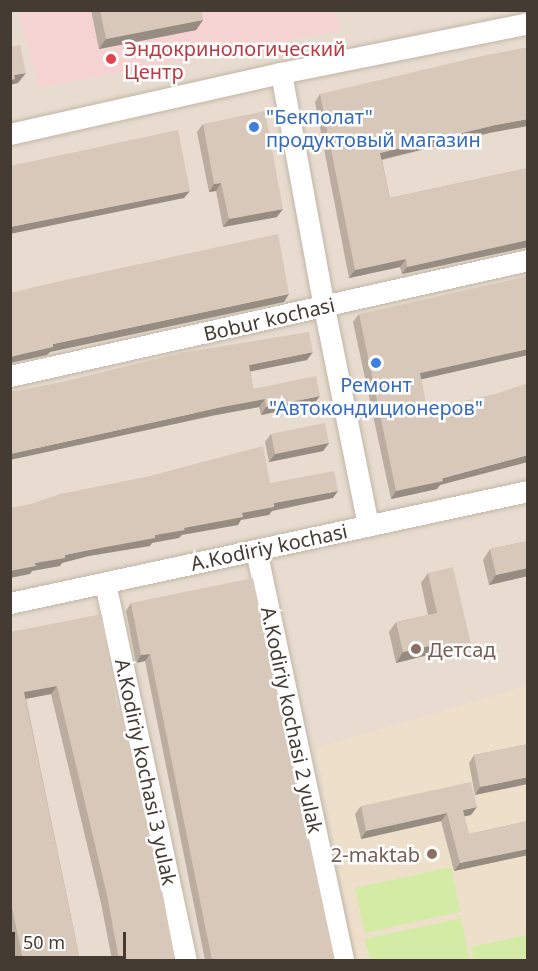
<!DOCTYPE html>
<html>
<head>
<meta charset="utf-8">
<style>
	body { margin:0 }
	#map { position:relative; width:538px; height:971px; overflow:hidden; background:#f2ebe1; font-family:"Noto Sans",sans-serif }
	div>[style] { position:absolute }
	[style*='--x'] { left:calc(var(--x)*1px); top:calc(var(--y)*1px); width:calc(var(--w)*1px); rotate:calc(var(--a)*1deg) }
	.residential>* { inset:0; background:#e7dccf }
	.education>* { inset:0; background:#eddfca }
	.medical>* { inset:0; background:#f5d3d3 }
	.green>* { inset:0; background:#d4eba6 }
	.roads { filter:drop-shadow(0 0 2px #c1b5a6) drop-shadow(0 0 2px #c1b5a6) }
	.minor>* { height:21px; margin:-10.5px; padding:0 10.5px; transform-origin:10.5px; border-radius:10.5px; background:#fff }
	.wall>* { inset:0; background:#baac9f }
	.shaded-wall>* { inset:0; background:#978c82 }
	.building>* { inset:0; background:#d8c8b9 }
	.dots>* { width:16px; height:16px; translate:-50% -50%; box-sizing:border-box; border:3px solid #fff; border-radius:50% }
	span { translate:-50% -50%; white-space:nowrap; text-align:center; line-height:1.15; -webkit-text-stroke:5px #fff; paint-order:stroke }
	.health-label { font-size:20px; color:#be3a42 }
	.left { translate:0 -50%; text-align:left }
	.shop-label { font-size:20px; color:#366cbe }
	.street-label { font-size:20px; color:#443b32 }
	.education-label { font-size:20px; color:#785e54 }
	.right { translate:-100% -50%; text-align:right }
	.frame { position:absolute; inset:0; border:12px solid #443b32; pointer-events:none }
	.scale { position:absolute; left:12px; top:932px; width:114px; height:27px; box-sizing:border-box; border:3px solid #443b32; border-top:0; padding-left:8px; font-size:18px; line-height:21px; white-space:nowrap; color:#443b32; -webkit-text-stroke:4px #fff; paint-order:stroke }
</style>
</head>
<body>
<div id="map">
	<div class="residential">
		<i style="clip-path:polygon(10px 11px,527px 11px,527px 960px,11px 960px)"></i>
	</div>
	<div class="education">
		<i style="clip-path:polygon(527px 686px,527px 960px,356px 960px,316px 748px)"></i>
	</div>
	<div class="medical">
		<i style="clip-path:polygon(18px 11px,345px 11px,335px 13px,342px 30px,39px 88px)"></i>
	</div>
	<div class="green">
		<i style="clip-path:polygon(451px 867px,460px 912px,365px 933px,355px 888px)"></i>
		<i style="clip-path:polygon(461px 918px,470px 960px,370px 960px,365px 939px)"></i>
		<i style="clip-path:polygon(527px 935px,527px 960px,473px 960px,471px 947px)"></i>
	</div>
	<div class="roads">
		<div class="minor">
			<i style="--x:281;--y:73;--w:238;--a:79.6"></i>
			<i style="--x:324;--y:307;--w:223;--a:78.6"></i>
			<i style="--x:10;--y:134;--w:278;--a:-12.7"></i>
			<i style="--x:281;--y:73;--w:252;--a:-11.4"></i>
			<i style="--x:10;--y:376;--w:531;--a:-12.62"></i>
			<i style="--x:256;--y:550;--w:419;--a:78"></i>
			<i style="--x:105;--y:583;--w:386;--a:77.9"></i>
			<i style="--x:10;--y:603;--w:530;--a:-12.2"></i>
		</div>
	</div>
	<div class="wall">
		<i style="clip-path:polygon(91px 10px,201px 10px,203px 20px,196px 30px,99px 49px)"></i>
		<i style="clip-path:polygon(320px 94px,489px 133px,382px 160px,390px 198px,528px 168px,528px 247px,402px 274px,400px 267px,349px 278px,315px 102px)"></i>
		<i style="clip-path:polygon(203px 124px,277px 217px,223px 227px,216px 191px,209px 192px,197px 132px)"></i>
		<i style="clip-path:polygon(359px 314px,528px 355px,421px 379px,440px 485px,437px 489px,391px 499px,353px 322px)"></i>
		<i style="clip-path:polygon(307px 360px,250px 371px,253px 389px,314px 404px,261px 415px,259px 407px,216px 415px,10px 392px)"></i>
		<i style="clip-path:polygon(271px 434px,329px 443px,323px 451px,269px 462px,265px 442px)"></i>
		<i style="clip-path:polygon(528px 541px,528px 576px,489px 585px,483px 560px,490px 549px)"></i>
		<i style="clip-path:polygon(428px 573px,471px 644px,464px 654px,438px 660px,436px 653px,396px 663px,389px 632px,396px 622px,428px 615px,421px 583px)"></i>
		<i style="clip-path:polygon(131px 603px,335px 960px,205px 960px,145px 661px,136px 663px,126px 611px)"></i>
		<i style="clip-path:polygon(10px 632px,117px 708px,175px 960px,112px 960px,101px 903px,51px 694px,26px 699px,80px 960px,16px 960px,10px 933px)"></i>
		<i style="clip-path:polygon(528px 744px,475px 795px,469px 763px,474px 755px)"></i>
		<i style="clip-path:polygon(361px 806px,471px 815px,464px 816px,469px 834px,528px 821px,528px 855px,454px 871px,441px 821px,361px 839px,355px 814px)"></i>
	</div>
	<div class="shaded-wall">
		<i style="clip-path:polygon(203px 20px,196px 30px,99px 49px,106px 39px)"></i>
		<i style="clip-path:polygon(26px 73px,18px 83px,10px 85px,10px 80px,14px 75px)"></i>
		<i style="clip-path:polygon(528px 119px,528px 126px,489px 133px,375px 161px,380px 153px,495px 125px)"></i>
		<i style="clip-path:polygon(221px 183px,216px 191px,209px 192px,214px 184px)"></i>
		<i style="clip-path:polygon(190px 191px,184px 198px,10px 234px,10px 227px)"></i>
		<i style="clip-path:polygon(283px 209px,277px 217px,223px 227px,229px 219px)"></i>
		<i style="clip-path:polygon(528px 240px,528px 247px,402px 274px,407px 267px)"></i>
		<i style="clip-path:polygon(406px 259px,400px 267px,349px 278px,355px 270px)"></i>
		<i style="clip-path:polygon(289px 294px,284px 302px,50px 352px,47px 355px,10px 363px,10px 357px,53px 344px)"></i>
		<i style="clip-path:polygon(528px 349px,528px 355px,414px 381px,420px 373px)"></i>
		<i style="clip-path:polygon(313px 352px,307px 360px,243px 373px,249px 365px)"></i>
		<i style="clip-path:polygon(320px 396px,314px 404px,261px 415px,266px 407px)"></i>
		<i style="clip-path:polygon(265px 399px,259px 407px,216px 415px,10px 460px,10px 454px,222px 407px)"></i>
		<i style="clip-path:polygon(329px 443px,323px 451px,269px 462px,275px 454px)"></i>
		<i style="clip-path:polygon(528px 455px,528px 462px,440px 485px,437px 489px,391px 499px,396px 491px)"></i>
		<i style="clip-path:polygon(338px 491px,333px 498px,272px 511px,269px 515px,241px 520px,238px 525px,182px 535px,179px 538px,152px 543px,150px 546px,89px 556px,62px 563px,60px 566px,32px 571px,30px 574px,10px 578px,10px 571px,35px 563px,65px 555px,155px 535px,274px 503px)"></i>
		<i style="clip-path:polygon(528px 568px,528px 576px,489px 585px,496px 575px)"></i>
		<i style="clip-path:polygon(443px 643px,436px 653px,396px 663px,403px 652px)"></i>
		<i style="clip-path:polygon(471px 644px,464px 654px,438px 660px,445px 650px)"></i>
		<i style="clip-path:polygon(150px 654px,145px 661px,136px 663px,141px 655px)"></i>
		<i style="clip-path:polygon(57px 686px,51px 694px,19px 700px,24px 692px)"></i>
		<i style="clip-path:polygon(528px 777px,528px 784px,475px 795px,480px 787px)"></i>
		<i style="clip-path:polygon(477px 807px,471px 815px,457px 818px,463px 810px)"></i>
		<i style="clip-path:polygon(447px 813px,441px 821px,361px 839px,366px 831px)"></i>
		<i style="clip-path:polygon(528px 849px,528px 855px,454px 871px,460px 863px)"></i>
	</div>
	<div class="building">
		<i style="clip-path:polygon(100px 10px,201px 10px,203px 20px,106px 39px)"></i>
		<i style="clip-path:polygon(20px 45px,26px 73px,14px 75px,15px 79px,10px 80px,10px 47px)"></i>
		<i style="clip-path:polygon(528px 47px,528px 119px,495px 125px,380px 153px,390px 198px,528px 168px,528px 240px,407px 267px,406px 259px,355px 270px,320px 94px,482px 56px)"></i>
		<i style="clip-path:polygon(265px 111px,283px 209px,229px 219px,221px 183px,214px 184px,203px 124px)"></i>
		<i style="clip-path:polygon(178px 130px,190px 191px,10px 227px,10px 166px)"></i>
		<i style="clip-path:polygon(278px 234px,289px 294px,53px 344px,53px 347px,10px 357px,10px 293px,52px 283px)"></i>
		<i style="clip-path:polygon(528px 276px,528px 349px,420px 373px,427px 409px,495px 394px,528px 383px,528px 455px,442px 478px,443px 481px,396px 491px,359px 314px)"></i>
		<i style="clip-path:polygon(309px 332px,313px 352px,249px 365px,253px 389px,316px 376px,320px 396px,266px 407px,265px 399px,222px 407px,10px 454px,10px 392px,62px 382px,180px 353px)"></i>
		<i style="clip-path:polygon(325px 423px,329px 443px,275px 454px,271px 434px)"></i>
		<i style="clip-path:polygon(263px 446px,270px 483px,334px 471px,338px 491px,274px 503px,274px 507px,242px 513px,243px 517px,184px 528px,185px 530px,155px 535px,155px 538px,95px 549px,65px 555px,65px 558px,35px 563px,36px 566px,10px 571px,10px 508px,31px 504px,60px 494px,150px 476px)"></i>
		<i style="clip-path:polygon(528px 541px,528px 568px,496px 575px,490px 549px)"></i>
		<i style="clip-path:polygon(453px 567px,471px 644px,445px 650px,443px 643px,403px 652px,396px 622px,437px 613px,428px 573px)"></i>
		<i style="clip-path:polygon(253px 578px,335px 960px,212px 960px,150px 654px,141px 655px,131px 603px)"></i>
		<i style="clip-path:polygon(102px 614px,117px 708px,120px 707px,128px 736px,163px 895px,175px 960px,119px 960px,107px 895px,57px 686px,24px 692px,80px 960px,23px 960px,10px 898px,10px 632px)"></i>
		<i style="clip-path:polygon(528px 744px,528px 777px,480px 787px,474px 755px)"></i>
		<i style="clip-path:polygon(471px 782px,477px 807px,463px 810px,469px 834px,528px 821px,528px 849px,460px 863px,447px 813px,366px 831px,361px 806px)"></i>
	</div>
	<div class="dots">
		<i style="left:111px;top:59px;background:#e0444e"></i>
		<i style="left:254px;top:127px;background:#3f7fe0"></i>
		<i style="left:376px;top:363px;background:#3f7fe0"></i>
		<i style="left:416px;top:649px;background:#8d6e63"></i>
		<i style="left:432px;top:854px;background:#8d6e63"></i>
	</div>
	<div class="health-label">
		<span class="left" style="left:124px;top:60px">Эндокринологический<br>Центр</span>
	</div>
	<div class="shop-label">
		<span class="left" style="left:266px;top:128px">"Бекполат"<br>продуктовый магазин</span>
		<span style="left:376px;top:396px">Ремонт<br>"Автокондиционеров"</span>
	</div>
	<div class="street-label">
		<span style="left:269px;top:319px;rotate:-13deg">Bobur kochasi</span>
		<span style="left:269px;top:547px;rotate:-12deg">A.Kodiriy kochasi</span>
		<span style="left:292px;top:720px;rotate:78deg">A.Kodiriy kochasi 2 yulak</span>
		<span style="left:146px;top:772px;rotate:78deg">A.Kodiriy kochasi 3 yulak</span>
	</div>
	<div class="education-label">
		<span class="left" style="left:428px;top:649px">Детсад</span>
		<span class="right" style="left:420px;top:854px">2-maktab</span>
	</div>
	<div class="frame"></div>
	<div class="scale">50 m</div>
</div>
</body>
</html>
